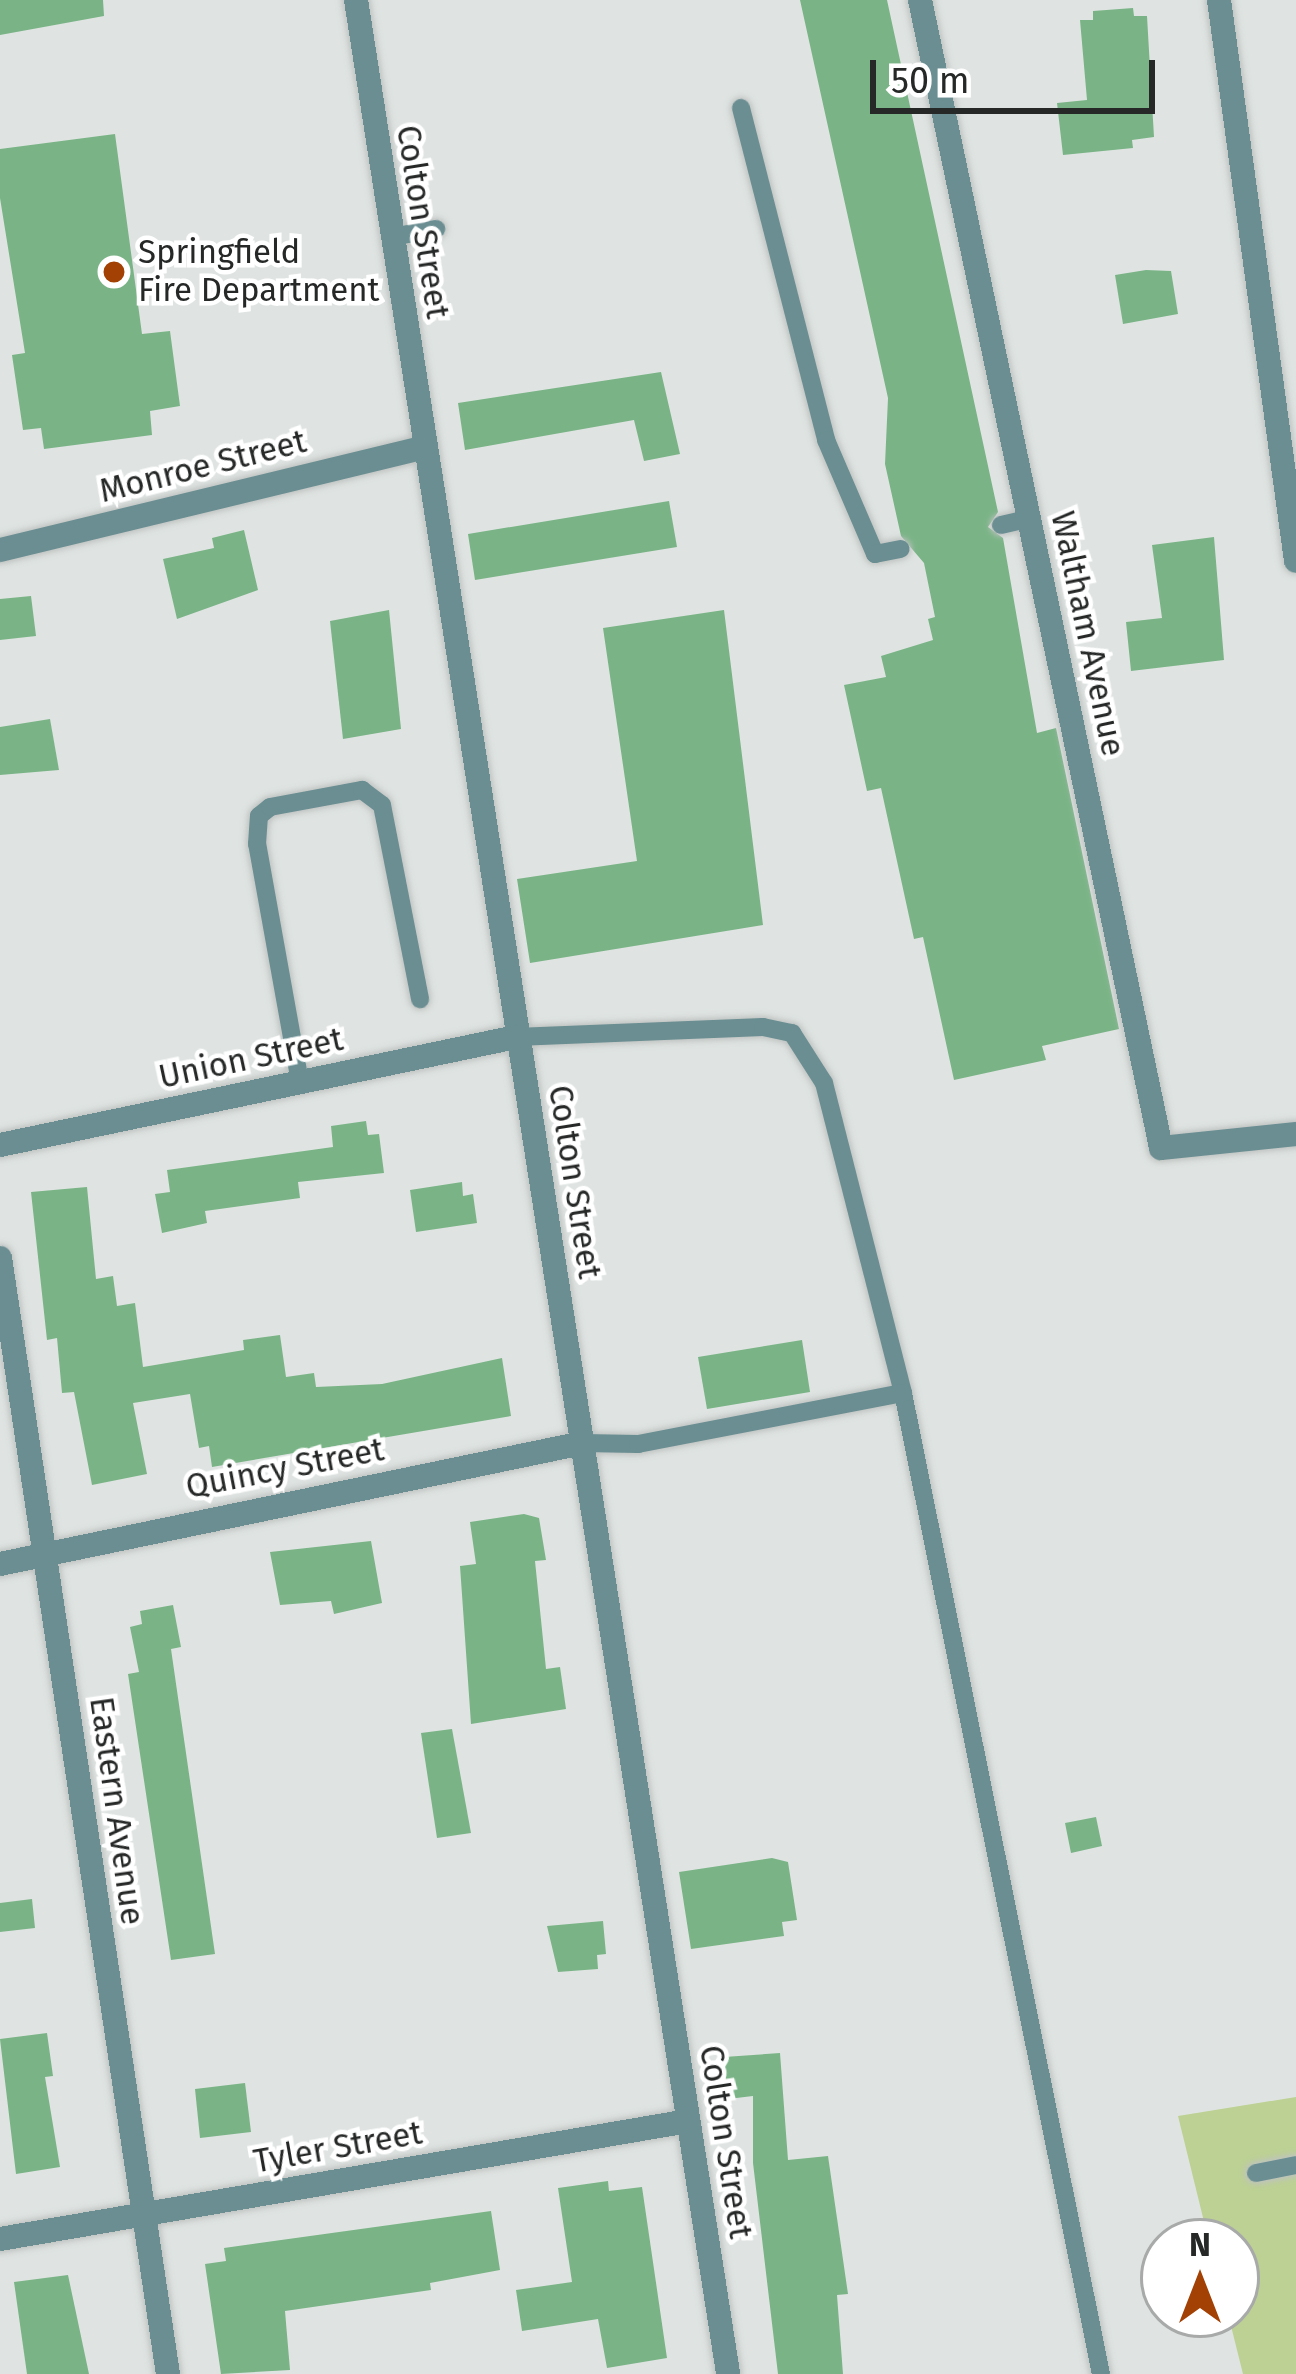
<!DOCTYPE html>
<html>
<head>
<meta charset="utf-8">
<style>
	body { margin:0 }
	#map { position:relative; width:1296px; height:2374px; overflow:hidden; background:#dfe4e2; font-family:"Fira Sans",sans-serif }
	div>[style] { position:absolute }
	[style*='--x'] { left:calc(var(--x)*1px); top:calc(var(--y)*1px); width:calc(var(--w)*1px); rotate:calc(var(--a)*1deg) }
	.green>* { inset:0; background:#bdd194 }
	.building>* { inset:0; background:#7ab486 }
	.roads { filter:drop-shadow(0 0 3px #bec2c0) drop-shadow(0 0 3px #bec2c0) }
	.service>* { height:18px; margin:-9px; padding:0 9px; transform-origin:9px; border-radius:9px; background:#6a8e92 }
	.minor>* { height:24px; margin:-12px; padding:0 12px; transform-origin:12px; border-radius:12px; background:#6a8e92 }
	.tertiary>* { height:24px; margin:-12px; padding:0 12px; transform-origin:12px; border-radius:12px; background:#6a8e92 }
	.dots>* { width:33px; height:33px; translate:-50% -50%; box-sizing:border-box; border:6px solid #fff; border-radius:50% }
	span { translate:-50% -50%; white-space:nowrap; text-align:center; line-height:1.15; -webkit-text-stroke:9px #fff; paint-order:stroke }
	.street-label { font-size:33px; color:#262827 }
	.poi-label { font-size:33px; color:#262827 }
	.left { translate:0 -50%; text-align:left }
	.north { position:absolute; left:1140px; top:2218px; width:120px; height:120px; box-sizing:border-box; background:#fff; border:3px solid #a8a9a9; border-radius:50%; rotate:0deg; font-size:33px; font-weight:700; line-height:48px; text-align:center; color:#262827 }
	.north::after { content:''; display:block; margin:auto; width:42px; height:54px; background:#a34004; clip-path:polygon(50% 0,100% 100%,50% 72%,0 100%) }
	.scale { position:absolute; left:870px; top:60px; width:285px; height:54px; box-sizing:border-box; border:6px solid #262827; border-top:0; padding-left:15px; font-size:36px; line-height:42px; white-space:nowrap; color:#262827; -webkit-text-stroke:9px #fff; paint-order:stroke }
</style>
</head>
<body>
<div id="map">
	<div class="green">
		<i style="clip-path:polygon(1296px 2097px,1296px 2374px,1243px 2374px,1228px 2314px,1236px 2314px,1236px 2242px,1209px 2242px,1178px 2116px)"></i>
	</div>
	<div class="building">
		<i style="clip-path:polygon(0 0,103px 0,104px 16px,0 35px)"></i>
		<i style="clip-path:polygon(800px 0,887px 0,998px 512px,988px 527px,1003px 538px,1037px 733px,1056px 728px,1119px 1029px,1042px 1046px,1046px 1060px,954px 1080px,923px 937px,914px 939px,881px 788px,867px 791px,844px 685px,886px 677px,881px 656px,933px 640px,928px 619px,935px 617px,924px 563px,901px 536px,885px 464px,888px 398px)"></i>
		<i style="clip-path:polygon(1133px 8px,1134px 16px,1147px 16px,1154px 137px,1132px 140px,1133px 148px,1063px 155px,1057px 103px,1087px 100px,1080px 20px,1093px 20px,1093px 11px)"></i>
		<i style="clip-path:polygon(115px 134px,142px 334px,170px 331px,180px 406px,150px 411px,152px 435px,44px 449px,41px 428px,23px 430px,12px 355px,25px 353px,0 198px,0 149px)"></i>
		<i style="clip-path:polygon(1146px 270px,1171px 271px,1178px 314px,1123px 324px,1115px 275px)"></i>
		<i style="clip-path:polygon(661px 372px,680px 454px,644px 461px,634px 420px,465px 450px,458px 403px)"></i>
		<i style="clip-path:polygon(669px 501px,677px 547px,475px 580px,468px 534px)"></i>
		<i style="clip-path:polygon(244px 530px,258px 590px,177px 619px,163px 559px,214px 548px,212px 538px)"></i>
		<i style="clip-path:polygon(1214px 537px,1224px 660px,1131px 671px,1126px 622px,1162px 618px,1152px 545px)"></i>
		<i style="clip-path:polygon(31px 596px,36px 636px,0 640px,0 599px)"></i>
		<i style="clip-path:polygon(389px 610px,401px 729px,343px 739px,330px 621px)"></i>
		<i style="clip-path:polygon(724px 610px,763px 925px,530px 963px,517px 879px,637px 861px,603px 628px)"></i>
		<i style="clip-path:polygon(50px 719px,59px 770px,0 775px,0 727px)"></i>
		<i style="clip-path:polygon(366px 1121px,368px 1135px,379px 1134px,384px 1173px,298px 1182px,300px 1198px,205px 1211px,207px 1223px,162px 1233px,155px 1194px,170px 1192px,167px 1170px,333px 1147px,331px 1126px)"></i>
		<i style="clip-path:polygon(462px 1182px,463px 1196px,473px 1194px,477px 1223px,416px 1232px,410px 1190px)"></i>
		<i style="clip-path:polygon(87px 1187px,96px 1279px,113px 1276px,117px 1306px,135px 1303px,143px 1367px,244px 1350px,243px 1340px,280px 1335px,286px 1377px,314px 1373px,316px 1387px,382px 1384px,502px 1358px,511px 1416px,212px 1467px,209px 1446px,199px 1448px,190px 1394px,133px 1403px,147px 1474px,92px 1485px,74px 1392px,62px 1393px,57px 1338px,47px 1340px,31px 1192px)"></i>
		<i style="clip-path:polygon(802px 1340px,810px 1392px,707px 1409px,698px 1357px)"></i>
		<i style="clip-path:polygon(524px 1514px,539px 1518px,546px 1560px,535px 1561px,546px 1669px,560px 1667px,566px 1709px,471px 1724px,460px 1566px,476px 1564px,470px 1522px)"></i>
		<i style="clip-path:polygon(371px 1541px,382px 1603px,334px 1614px,331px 1601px,280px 1605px,270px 1552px)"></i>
		<i style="clip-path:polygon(173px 1605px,181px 1647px,171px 1649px,215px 1954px,171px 1960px,128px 1674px,139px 1672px,130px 1627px,142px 1624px,140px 1611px)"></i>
		<i style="clip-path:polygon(452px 1729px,471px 1833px,437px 1838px,421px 1733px)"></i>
		<i style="clip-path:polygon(1096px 1817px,1102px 1846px,1071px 1853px,1065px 1823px)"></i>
		<i style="clip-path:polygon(772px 1858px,788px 1862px,797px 1920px,782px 1922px,784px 1936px,691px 1949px,679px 1872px)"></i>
		<i style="clip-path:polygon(32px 1899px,35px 1928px,0 1932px,0 1903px)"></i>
		<i style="clip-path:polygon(603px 1921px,606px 1954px,597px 1955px,598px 1969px,558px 1972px,547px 1926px)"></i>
		<i style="clip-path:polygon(47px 2033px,53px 2076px,45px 2077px,60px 2167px,16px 2174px,0 2039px)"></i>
		<i style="clip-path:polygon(780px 2053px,788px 2160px,828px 2156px,848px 2294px,837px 2295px,843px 2374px,778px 2374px,753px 2163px,753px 2096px,728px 2099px,724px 2057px)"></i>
		<i style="clip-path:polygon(245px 2083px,251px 2132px,200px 2138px,195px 2089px)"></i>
		<i style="clip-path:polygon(608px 2181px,609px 2191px,642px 2187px,667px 2358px,607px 2368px,598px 2319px,522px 2331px,516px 2290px,572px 2282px,558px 2188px)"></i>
		<i style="clip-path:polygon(491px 2211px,500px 2270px,430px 2283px,431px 2290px,285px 2311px,290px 2370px,221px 2374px,205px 2264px,226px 2261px,224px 2248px)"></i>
		<i style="clip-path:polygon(68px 2275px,89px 2374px,27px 2374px,14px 2282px)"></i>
	</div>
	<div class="roads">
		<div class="service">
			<i style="--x:741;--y:108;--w:343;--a:75.6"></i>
			<i style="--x:826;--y:440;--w:124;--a:66.7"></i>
			<i style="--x:875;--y:554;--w:26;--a:-11"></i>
			<i style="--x:391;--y:237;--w:46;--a:-10.1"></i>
			<i style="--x:1001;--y:525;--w:28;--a:-13"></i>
			<i style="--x:516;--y:1037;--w:247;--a:-2.3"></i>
			<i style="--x:763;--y:1027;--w:30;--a:12"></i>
			<i style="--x:792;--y:1033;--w:59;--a:57.4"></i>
			<i style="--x:824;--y:1083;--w:320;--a:75.7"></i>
			<i style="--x:903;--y:1393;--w:1001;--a:78.59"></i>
			<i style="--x:300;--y:1082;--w:242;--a:-100.2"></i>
			<i style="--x:257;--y:844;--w:28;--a:-86"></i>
			<i style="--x:259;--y:816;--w:14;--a:-39"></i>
			<i style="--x:270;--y:807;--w:94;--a:-10.5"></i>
			<i style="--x:362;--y:790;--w:25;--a:37"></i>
			<i style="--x:382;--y:805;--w:198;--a:78.9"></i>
			<i style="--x:583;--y:1443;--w:55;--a:1"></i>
			<i style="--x:638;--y:1444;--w:270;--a:-10.9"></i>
			<i style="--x:1256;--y:2173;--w:41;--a:-11.3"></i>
		</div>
		<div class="minor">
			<i style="--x:356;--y:0;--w:2403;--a:81.09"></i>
			<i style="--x:920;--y:0;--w:1173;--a:78.14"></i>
			<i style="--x:1161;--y:1148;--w:136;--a:-5.9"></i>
			<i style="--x:1219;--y:0;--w:566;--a:82.18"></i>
			<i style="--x:0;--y:550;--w:434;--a:-13.6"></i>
			<i style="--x:0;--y:1145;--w:527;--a:-11.82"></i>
			<i style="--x:0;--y:1564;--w:595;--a:-11.73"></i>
			<i style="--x:0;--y:2239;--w:698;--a:-9.73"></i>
		</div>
		<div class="tertiary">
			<i style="--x:0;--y:1258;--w:1129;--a:81.44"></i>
		</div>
	</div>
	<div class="dots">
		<i style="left:114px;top:272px;background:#a34004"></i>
	</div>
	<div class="street-label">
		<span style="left:422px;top:222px;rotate:81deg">Colton Street</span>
		<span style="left:203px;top:467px;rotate:-14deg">Monroe Street</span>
		<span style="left:1087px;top:634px;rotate:78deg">Waltham Avenue</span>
		<span style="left:251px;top:1059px;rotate:-12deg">Union Street</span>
		<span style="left:574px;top:1182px;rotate:81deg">Colton Street</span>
		<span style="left:285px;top:1469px;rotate:-11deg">Quincy Street</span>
		<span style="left:116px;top:1811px;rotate:82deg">Eastern Avenue</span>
		<span style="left:725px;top:2142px;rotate:81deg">Colton Street</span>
		<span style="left:338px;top:2148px;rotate:-10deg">Tyler Street</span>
	</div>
	<div class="poi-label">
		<span class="left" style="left:138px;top:272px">Springfield<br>Fire Department</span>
	</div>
	<div class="north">N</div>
	<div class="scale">50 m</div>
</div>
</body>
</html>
